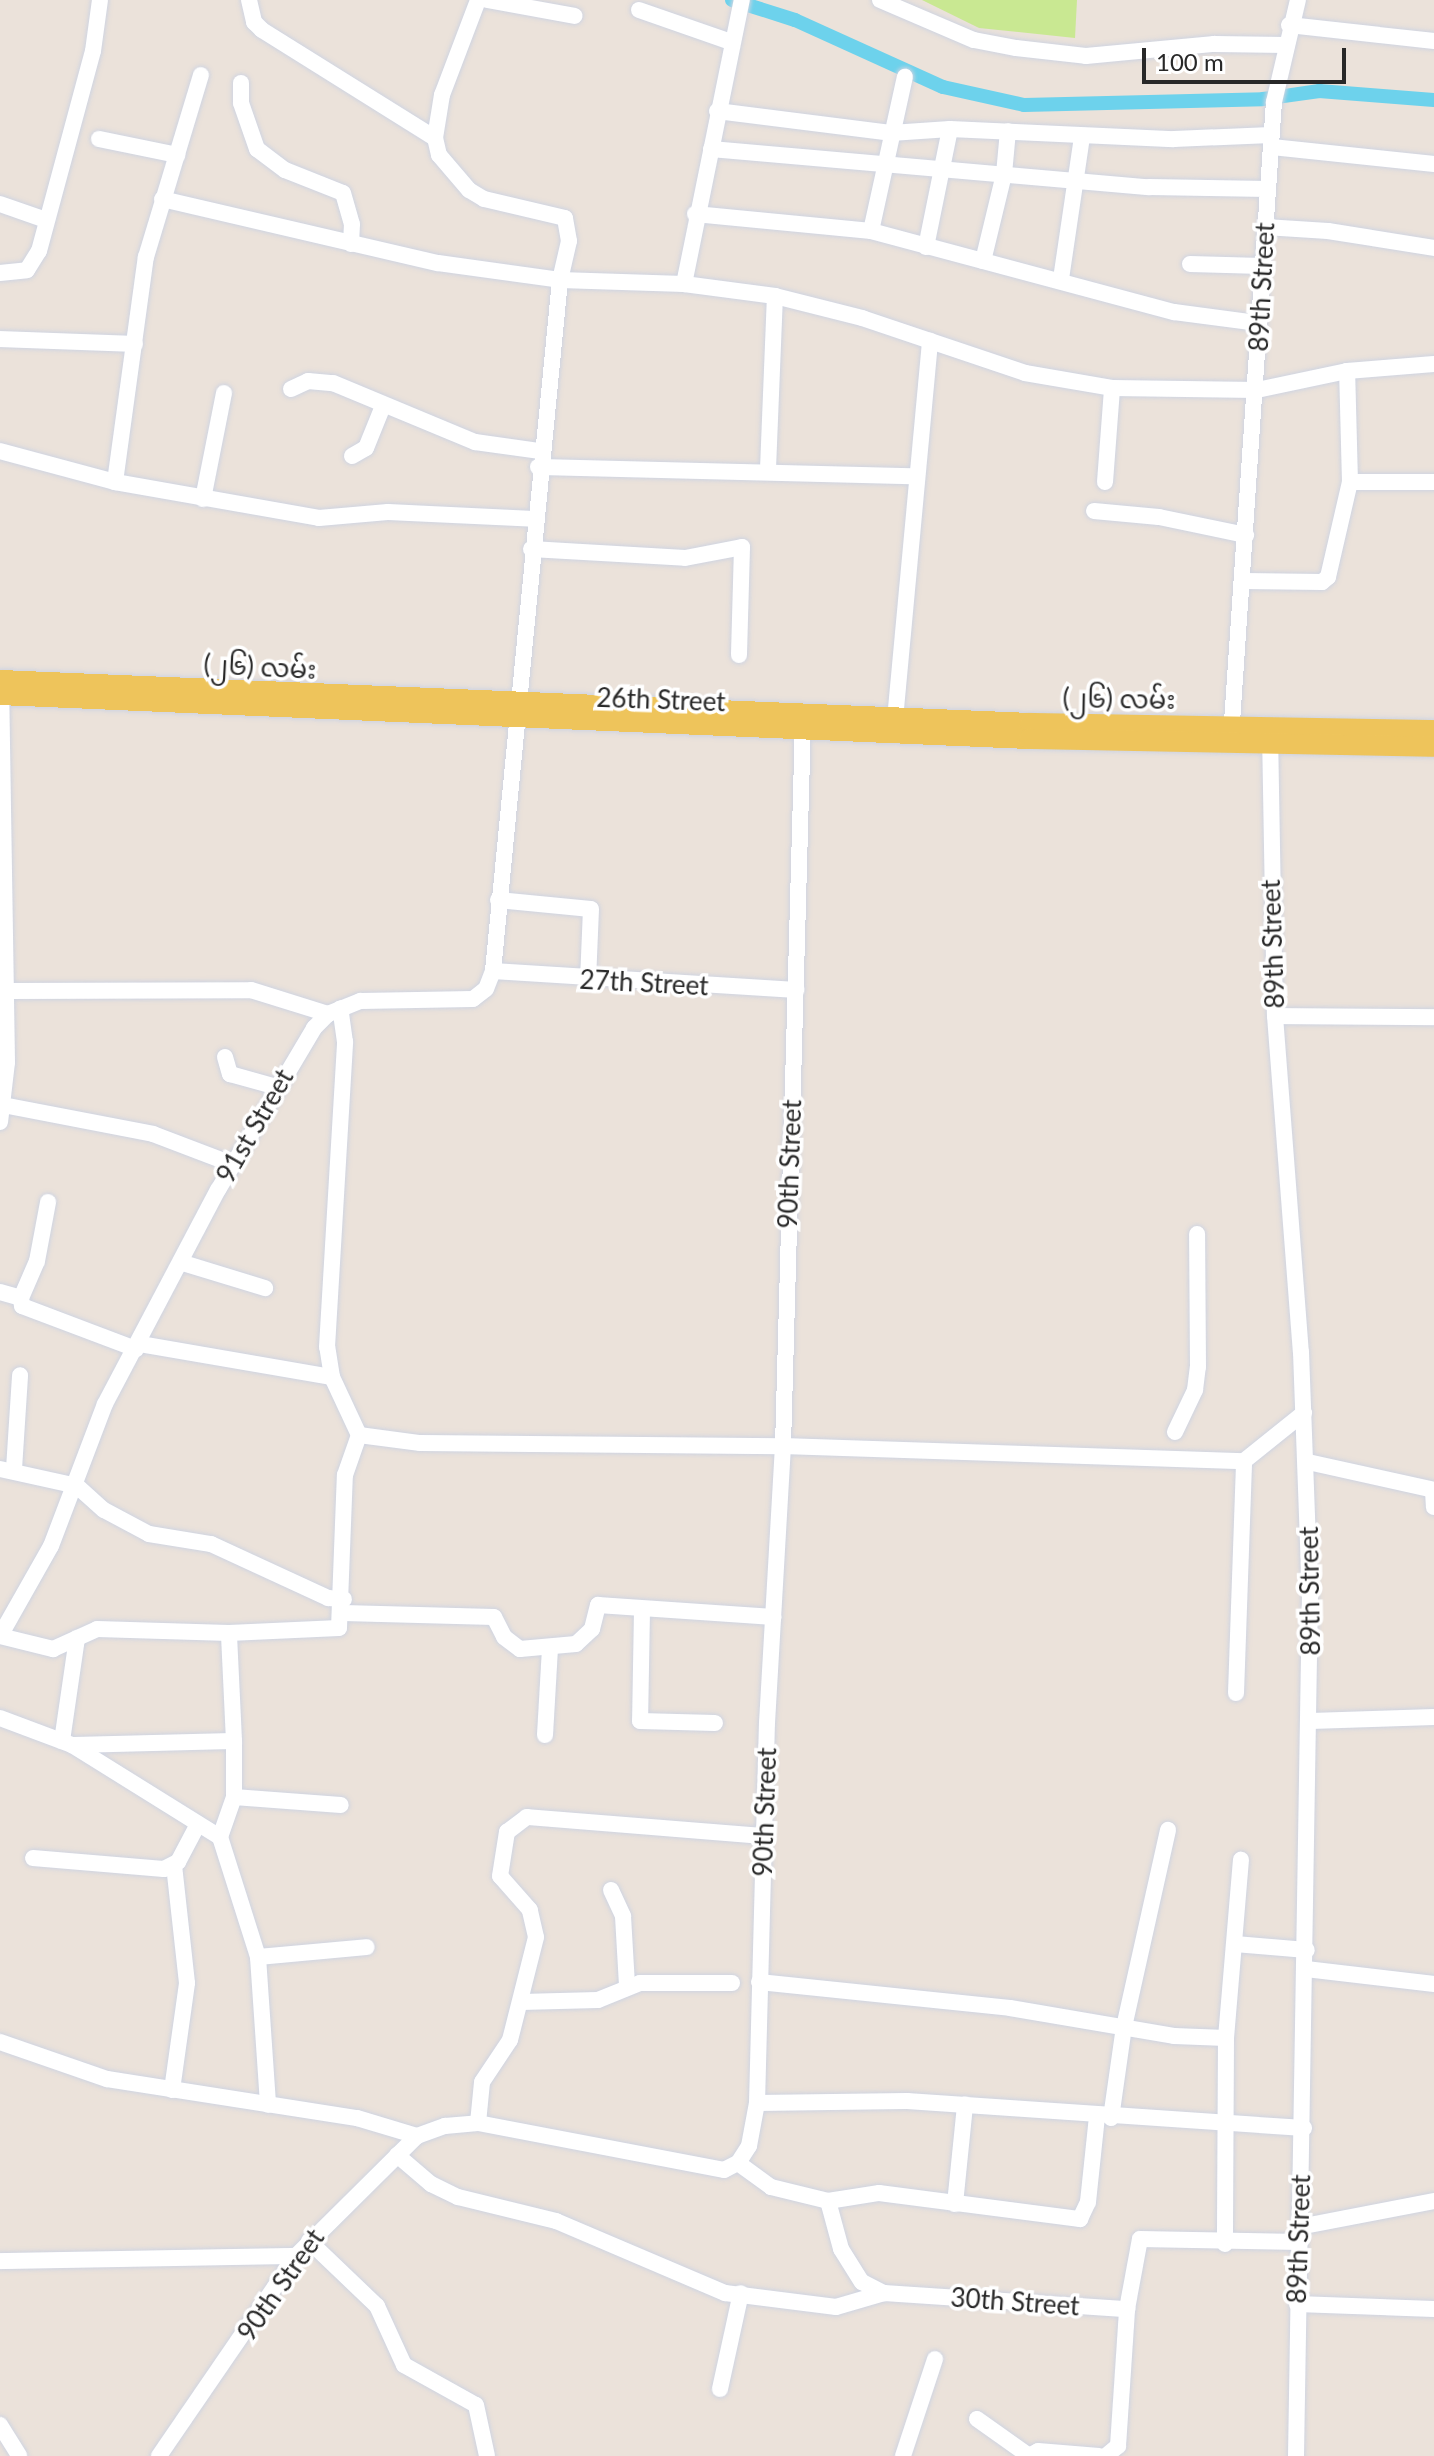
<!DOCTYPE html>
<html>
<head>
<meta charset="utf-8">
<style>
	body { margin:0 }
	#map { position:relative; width:1434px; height:2456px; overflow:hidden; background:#ebe2da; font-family:Lato,"Noto Sans Myanmar",sans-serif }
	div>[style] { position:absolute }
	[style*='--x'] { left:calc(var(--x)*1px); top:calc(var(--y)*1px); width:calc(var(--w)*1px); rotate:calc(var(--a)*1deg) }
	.pitch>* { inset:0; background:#c9e892 }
	.canal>* { height:14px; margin:-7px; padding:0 7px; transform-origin:7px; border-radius:7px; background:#6dd2ec }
	.roads { filter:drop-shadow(0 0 2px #cfd4e1) drop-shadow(0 0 2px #cfd4e1) }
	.minor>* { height:16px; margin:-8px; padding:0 8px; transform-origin:8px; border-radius:8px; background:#fff }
	.major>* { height:20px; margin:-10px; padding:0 10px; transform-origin:10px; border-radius:10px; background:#eec45b }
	span { translate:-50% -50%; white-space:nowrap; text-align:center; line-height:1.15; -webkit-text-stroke:7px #fff; paint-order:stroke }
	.street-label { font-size:26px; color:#282828 }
	.scale { position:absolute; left:1142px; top:48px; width:204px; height:36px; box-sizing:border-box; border:4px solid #282828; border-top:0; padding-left:10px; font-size:24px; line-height:28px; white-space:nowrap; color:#282828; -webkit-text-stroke:6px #fff; paint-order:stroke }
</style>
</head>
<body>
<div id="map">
	<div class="pitch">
		<i style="clip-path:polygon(922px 0,1077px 0,1075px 38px,979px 28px)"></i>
	</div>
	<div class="canal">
		<i style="--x:732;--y:0;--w:66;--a:17.6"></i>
		<i style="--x:795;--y:20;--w:162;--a:24.4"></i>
		<i style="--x:943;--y:87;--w:83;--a:12.5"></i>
		<i style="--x:1024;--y:105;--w:239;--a:-1.4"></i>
		<i style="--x:1263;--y:99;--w:57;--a:-8.1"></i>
		<i style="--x:1319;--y:91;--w:115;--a:4.5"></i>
	</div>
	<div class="roads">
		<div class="minor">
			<i style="--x:249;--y:0;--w:23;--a:77"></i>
			<i style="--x:254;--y:22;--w:11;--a:45"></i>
			<i style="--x:262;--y:30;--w:204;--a:32"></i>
			<i style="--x:487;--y:0;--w:89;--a:10.3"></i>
			<i style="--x:880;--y:0;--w:102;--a:23.1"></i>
			<i style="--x:974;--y:40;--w:43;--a:10.8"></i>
			<i style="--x:1016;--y:48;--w:70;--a:6.5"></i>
			<i style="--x:1086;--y:56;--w:129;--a:-5.4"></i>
			<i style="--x:1214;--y:44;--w:72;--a:0.8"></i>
			<i style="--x:639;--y:10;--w:97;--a:19.2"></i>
			<i style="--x:1289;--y:25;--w:146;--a:6.3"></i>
			<i style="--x:241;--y:83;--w:20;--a:90"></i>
			<i style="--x:241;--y:103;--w:49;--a:70.8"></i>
			<i style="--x:257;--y:149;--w:35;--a:37"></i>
			<i style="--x:285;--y:170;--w:62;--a:21.6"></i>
			<i style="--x:343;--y:193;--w:32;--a:74"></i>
			<i style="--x:352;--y:224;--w:20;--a:93"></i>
			<i style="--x:717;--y:111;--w:175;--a:7.2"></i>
			<i style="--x:891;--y:133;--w:59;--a:-3.9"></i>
			<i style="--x:950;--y:129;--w:224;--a:2.6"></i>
			<i style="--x:1174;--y:139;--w:97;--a:-2.4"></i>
			<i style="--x:99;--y:139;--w:80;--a:11.6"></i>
			<i style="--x:1272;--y:147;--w:163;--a:6"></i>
			<i style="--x:711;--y:149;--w:440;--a:5"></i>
			<i style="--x:1149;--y:187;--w:119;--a:1"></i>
			<i style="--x:162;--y:199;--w:283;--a:13.1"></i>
			<i style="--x:438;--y:263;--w:123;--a:7.9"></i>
			<i style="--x:560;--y:280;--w:40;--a:-77"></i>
			<i style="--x:569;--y:241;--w:23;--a:-100"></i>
			<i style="--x:565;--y:218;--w:83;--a:-166.8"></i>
			<i style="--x:484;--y:199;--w:17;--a:-149"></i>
			<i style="--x:469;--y:190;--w:46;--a:-130.6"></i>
			<i style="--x:439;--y:155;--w:17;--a:-103"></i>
			<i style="--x:435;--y:138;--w:44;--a:-80.8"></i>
			<i style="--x:442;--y:95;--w:102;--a:-69.2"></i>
			<i style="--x:0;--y:204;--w:49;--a:19.2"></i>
			<i style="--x:695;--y:214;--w:177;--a:5.5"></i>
			<i style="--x:871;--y:231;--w:314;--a:15"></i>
			<i style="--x:1174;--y:312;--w:85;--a:7.5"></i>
			<i style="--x:1265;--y:227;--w:63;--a:3.6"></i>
			<i style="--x:1328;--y:231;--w:107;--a:9.1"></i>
			<i style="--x:871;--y:231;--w:158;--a:-77.6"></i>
			<i style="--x:926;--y:247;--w:120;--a:-78.5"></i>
			<i style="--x:983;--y:261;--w:89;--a:-76.4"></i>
			<i style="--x:1004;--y:174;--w:43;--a:-84.7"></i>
			<i style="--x:1190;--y:264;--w:72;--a:1.6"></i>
			<i style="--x:0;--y:273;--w:27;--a:-6"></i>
			<i style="--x:27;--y:270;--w:22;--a:-58"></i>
			<i style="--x:39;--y:251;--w:207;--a:-74.9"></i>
			<i style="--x:93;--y:51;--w:51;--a:-82.2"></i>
			<i style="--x:1061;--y:279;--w:144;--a:-81.6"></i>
			<i style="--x:684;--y:284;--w:290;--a:-78.5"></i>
			<i style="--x:0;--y:339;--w:135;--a:2.1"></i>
			<i style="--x:291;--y:389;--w:19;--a:-25"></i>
			<i style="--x:308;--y:381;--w:25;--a:5"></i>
			<i style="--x:333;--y:383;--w:154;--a:22.6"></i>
			<i style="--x:475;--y:442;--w:66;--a:7.9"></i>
			<i style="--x:0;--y:451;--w:119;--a:15.1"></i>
			<i style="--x:115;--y:482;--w:207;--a:10"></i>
			<i style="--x:319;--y:518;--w:69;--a:-5"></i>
			<i style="--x:388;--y:512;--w:146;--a:2.7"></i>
			<i style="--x:352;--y:456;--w:16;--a:-30"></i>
			<i style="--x:366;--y:448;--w:45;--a:-68"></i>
			<i style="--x:538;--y:467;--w:376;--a:1.4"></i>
			<i style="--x:768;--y:469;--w:173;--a:-87.7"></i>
			<i style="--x:115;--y:482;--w:227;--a:-82.2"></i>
			<i style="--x:146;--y:257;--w:190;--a:-73.2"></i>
			<i style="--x:1105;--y:482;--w:94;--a:-85.7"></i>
			<i style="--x:1350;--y:482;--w:84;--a:0"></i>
			<i style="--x:203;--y:499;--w:108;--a:-78.8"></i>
			<i style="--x:1094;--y:511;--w:65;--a:5.3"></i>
			<i style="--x:1159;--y:517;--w:89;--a:11.7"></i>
			<i style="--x:531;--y:549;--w:154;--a:3.3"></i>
			<i style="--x:685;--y:558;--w:58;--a:-10.9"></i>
			<i style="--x:742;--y:547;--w:108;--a:91.6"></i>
			<i style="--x:1244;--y:581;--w:78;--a:0.7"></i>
			<i style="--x:1322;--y:582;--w:8;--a:-40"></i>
			<i style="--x:1328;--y:577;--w:98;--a:-77"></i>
			<i style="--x:1350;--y:482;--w:111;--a:-91.5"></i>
			<i style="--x:894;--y:730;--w:391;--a:-84.7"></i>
			<i style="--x:1270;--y:732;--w:284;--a:89"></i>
			<i style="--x:1275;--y:1016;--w:337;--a:85.6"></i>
			<i style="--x:1301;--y:1352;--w:242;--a:87.9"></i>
			<i style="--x:1310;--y:1594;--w:862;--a:90.93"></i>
			<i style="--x:1231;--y:737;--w:636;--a:-86.13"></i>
			<i style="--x:1274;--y:102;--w:105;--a:-76.8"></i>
			<i style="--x:498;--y:900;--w:93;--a:5.5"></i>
			<i style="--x:591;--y:909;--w:72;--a:92.4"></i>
			<i style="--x:493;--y:971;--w:304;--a:3.6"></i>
			<i style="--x:6;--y:991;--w:245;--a:-0.2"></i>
			<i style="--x:251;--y:990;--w:81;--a:17.3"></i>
			<i style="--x:1275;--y:1016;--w:159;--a:0.4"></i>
			<i style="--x:225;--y:1057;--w:18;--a:74"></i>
			<i style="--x:230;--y:1074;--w:49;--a:15.5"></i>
			<i style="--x:3;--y:1105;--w:153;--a:10.9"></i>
			<i style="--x:153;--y:1134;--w:85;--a:20.8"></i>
			<i style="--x:0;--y:1122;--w:60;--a:-83.3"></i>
			<i style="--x:7;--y:1062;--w:376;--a:-90.9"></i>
			<i style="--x:183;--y:1263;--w:86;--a:17"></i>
			<i style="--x:0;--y:1292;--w:22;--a:16"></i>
			<i style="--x:21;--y:1298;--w:8;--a:83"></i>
			<i style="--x:22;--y:1306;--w:122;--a:20.7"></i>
			<i style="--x:21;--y:1298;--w:40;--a:-66.6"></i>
			<i style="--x:37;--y:1261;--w:60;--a:-79.4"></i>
			<i style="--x:140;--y:1344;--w:195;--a:9.8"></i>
			<i style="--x:1175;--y:1432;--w:47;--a:-64.5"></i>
			<i style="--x:1195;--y:1390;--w:23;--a:-83"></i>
			<i style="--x:1198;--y:1367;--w:133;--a:-90.4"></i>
			<i style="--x:359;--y:1435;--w:62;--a:7.5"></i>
			<i style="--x:420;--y:1443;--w:363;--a:0.5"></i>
			<i style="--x:783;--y:1446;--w:461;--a:1.9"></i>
			<i style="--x:1244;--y:1461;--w:77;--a:-38.7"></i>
			<i style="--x:1308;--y:1462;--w:129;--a:12.5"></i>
			<i style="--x:0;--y:1469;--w:79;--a:12.4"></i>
			<i style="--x:77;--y:1486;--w:36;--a:42"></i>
			<i style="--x:104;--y:1510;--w:51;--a:28.1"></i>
			<i style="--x:149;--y:1534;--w:63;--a:9.2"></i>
			<i style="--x:211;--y:1544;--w:129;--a:24.8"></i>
			<i style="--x:328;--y:1598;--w:16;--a:4"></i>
			<i style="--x:14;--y:1469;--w:94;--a:-86.3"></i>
			<i style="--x:1433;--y:1490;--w:17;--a:87"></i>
			<i style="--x:642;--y:1610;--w:111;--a:91"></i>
			<i style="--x:640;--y:1721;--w:75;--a:1.5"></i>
			<i style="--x:343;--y:1613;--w:151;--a:1.5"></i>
			<i style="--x:494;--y:1617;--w:22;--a:63"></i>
			<i style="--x:504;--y:1637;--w:20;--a:37"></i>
			<i style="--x:520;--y:1649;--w:56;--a:-5.1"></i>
			<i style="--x:576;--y:1644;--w:22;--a:-43"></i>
			<i style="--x:592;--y:1629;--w:25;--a:-76"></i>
			<i style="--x:598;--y:1605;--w:176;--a:3.9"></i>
			<i style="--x:0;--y:1636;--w:103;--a:-60.5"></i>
			<i style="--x:51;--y:1546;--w:152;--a:-69.2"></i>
			<i style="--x:105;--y:1404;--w:242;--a:-62.2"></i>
			<i style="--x:218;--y:1190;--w:188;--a:-59.3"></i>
			<i style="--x:314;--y:1028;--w:20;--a:-45"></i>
			<i style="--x:328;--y:1014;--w:35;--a:-22"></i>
			<i style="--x:360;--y:1001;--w:113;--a:-1"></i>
			<i style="--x:473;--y:999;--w:16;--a:-38"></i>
			<i style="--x:486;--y:989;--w:19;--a:-69"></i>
			<i style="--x:493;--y:971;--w:694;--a:-84.46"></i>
			<i style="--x:560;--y:280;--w:124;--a:1.8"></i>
			<i style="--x:684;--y:284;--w:92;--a:7.5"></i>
			<i style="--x:775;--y:296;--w:90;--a:14.2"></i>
			<i style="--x:862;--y:318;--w:172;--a:18.6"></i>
			<i style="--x:1025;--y:373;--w:88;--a:9.8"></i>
			<i style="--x:1112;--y:388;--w:145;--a:0.8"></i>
			<i style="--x:1257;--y:390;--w:92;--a:-11.9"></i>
			<i style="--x:1347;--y:371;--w:87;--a:-4.6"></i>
			<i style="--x:0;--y:1636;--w:55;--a:13.8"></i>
			<i style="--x:53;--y:1649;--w:48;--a:-24.4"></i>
			<i style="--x:97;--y:1629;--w:132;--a:1.7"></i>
			<i style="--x:229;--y:1633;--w:110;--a:-2.6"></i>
			<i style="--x:339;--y:1628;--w:153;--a:-87.8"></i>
			<i style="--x:345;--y:1475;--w:42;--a:-70.7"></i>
			<i style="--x:359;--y:1435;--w:64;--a:-115"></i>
			<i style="--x:332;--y:1377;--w:30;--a:-99"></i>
			<i style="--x:327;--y:1347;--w:306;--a:-86.6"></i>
			<i style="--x:345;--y:1042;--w:34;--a:-98"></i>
			<i style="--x:1236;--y:1693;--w:232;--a:-88"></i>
			<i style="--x:0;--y:1718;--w:77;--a:20.6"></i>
			<i style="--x:72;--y:1745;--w:174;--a:31.9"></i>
			<i style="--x:220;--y:1837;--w:126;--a:72.4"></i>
			<i style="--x:258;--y:1957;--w:148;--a:86.1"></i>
			<i style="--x:1311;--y:1721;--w:123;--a:-1.9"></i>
			<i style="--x:545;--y:1735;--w:88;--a:-86.7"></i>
			<i style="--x:62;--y:1741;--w:104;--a:-81.7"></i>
			<i style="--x:72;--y:1745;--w:162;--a:-1.4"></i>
			<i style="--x:234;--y:1741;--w:108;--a:-92.7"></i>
			<i style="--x:234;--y:1797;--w:107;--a:4.3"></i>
			<i style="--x:220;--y:1837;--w:42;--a:-70.7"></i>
			<i style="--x:234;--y:1797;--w:56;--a:-90"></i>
			<i style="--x:33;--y:1858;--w:131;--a:4.8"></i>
			<i style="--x:164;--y:1869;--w:16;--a:-27"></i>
			<i style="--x:178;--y:1862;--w:41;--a:-62.2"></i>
			<i style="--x:611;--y:1890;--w:29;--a:65"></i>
			<i style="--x:623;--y:1916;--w:70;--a:86.7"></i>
			<i style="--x:1235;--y:1944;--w:72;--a:4.8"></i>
			<i style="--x:258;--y:1957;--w:109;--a:-5.2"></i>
			<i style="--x:1306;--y:1969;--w:129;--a:6.7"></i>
			<i style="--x:759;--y:1982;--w:252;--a:5.9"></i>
			<i style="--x:1010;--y:2008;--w:166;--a:9.7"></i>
			<i style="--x:1174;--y:2036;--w:52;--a:2.2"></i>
			<i style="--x:1226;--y:2038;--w:206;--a:90.3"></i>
			<i style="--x:521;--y:2002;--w:77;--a:-1.5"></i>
			<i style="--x:598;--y:2000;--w:45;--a:-22"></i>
			<i style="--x:640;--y:1983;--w:92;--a:0"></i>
			<i style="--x:1226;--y:2038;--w:179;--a:-85.2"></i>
			<i style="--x:0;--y:2042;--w:113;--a:19.1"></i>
			<i style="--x:107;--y:2079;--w:253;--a:8.9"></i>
			<i style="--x:357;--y:2118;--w:63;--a:16.7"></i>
			<i style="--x:172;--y:2090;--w:108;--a:-82"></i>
			<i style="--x:187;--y:1983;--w:119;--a:-96.3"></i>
			<i style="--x:757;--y:2103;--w:150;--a:-0.8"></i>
			<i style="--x:907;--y:2101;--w:398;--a:3.9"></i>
			<i style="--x:1111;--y:2118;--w:92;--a:-81.9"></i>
			<i style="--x:1124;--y:2027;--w:202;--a:-77.4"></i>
			<i style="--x:478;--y:2123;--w:41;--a:-84.4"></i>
			<i style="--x:482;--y:2082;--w:50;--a:-56.3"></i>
			<i style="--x:510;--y:2040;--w:106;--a:-75.8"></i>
			<i style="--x:536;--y:1937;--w:28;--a:-103"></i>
			<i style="--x:530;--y:1910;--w:45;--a:-131.4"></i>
			<i style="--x:500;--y:1876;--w:45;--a:-81"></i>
			<i style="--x:507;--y:1832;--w:25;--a:-37"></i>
			<i style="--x:527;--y:1817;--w:238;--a:4.6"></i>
			<i style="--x:397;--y:2155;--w:45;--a:40.5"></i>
			<i style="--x:431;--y:2184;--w:30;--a:26"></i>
			<i style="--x:458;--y:2197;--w:101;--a:13.8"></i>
			<i style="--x:556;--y:2221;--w:184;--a:23.1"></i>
			<i style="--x:725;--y:2293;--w:112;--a:7.2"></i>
			<i style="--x:836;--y:2307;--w:50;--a:-16.3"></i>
			<i style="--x:738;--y:2163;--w:41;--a:36"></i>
			<i style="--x:771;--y:2187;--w:59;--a:13.8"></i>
			<i style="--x:828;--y:2201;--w:50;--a:74.8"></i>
			<i style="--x:841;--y:2249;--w:39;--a:58"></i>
			<i style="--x:862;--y:2282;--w:25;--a:27"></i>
			<i style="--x:884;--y:2293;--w:244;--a:3.8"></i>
			<i style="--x:1127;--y:2309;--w:71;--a:-79.5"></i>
			<i style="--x:1140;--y:2239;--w:160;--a:1.1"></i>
			<i style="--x:828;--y:2201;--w:52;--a:-8.9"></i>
			<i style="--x:879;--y:2193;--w:203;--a:7.4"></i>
			<i style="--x:1080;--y:2219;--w:19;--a:-65"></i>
			<i style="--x:1088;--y:2202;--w:85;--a:-84"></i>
			<i style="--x:955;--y:2204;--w:100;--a:-84.2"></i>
			<i style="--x:1299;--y:2227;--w:137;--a:-10.9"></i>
			<i style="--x:309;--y:2241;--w:94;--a:43.7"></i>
			<i style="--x:377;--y:2306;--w:65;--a:65.4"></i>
			<i style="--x:404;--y:2365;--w:82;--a:29.1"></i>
			<i style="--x:476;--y:2405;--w:52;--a:77.8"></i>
			<i style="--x:0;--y:2261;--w:296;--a:-1"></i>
			<i style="--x:1297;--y:2304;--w:137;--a:2.1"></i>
			<i style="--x:720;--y:2389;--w:98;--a:-77.7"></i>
			<i style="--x:977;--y:2419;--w:64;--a:35.4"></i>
			<i style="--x:1029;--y:2456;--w:10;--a:-29"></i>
			<i style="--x:1038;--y:2451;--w:61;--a:4.7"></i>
			<i style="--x:0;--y:2425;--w:36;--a:58"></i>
			<i style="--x:159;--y:2456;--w:242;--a:-55.6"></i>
			<i style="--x:296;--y:2256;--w:170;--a:-44.8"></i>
			<i style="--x:417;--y:2136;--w:30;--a:-20"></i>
			<i style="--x:445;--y:2126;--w:33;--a:-5"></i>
			<i style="--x:478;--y:2123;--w:250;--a:10.8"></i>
			<i style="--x:724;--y:2170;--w:16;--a:-27"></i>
			<i style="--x:738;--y:2163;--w:20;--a:-57"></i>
			<i style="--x:749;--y:2146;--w:44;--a:-79.5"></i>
			<i style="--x:757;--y:2103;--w:380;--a:-88.5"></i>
			<i style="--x:767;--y:1723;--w:277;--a:-86.7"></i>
			<i style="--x:783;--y:1446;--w:726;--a:-88.42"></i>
			<i style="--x:903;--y:2456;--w:102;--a:-71.7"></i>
			<i style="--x:1106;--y:2456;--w:16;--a:-40"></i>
			<i style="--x:1118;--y:2446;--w:137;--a:-86.2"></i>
		</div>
		<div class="major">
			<i style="--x:0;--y:680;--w:1031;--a:2.39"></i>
			<i style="--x:1030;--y:723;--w:404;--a:1"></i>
			<i style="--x:0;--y:695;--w:1030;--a:2.45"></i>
			<i style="--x:1029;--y:739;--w:405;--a:1.1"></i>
		</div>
	</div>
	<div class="street-label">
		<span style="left:1262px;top:287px;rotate:-87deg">89th Street</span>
		<span style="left:260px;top:667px;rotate:3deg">(၂၆) လမ်း</span>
		<span style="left:1119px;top:699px;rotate:1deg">(၂၆) လမ်း</span>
		<span style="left:661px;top:700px;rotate:2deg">26th Street</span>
		<span style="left:1273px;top:944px;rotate:-92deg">89th Street</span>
		<span style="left:644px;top:983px;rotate:3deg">27th Street</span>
		<span style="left:255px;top:1126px;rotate:-60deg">91st Street</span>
		<span style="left:790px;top:1164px;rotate:-88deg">90th Street</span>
		<span style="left:1310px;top:1591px;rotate:-91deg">89th Street</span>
		<span style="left:765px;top:1812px;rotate:-88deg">90th Street</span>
		<span style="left:1299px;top:2239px;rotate:-88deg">89th Street</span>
		<span style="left:281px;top:2285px;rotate:-55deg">90th Street</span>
		<span style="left:1015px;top:2302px;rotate:4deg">30th Street</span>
	</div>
	<div class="scale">100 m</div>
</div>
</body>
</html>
